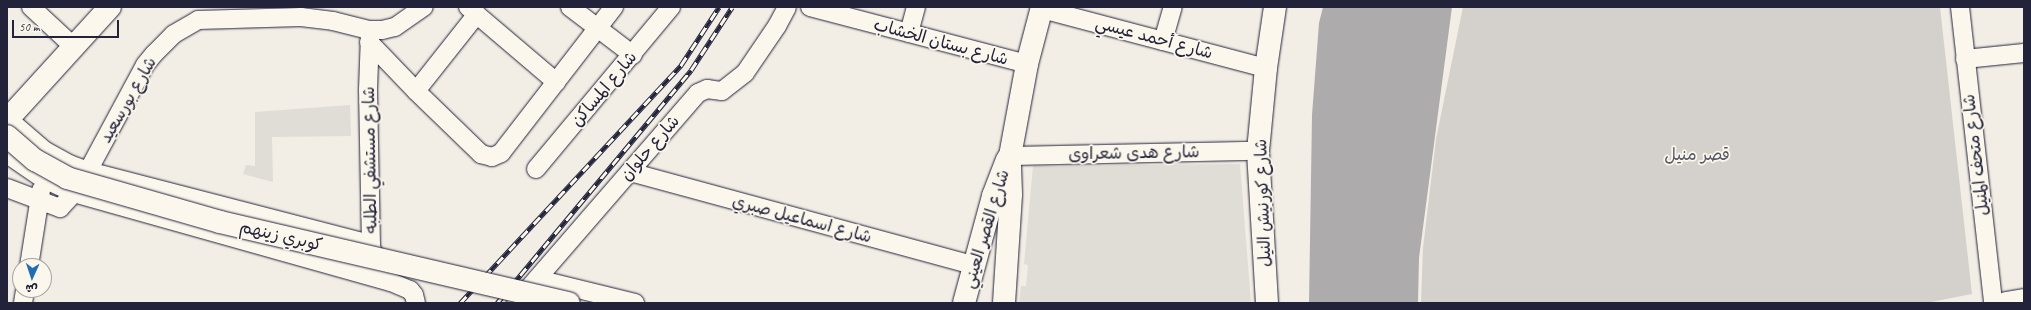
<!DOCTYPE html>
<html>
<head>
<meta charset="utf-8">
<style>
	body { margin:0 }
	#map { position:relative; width:2031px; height:310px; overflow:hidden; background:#f2eee5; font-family:Caveat,"Playpen Sans Arabic",sans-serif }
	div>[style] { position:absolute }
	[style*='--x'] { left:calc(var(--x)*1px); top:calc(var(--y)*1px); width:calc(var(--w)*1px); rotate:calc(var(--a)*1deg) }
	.built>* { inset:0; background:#e0dcd6 }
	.green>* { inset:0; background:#d4d1cc }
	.water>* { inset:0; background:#aeabad }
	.roads { filter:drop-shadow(0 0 1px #22223b) drop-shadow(0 0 1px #22223b) }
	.minor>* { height:18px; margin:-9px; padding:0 9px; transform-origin:9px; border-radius:9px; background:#fbf7ec }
	.major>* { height:22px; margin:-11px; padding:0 11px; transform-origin:11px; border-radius:11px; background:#fbf7ec }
	.highway>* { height:22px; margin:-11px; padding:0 11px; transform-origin:11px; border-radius:11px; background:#fbf7ec }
	.rail>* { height:4.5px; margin-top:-2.25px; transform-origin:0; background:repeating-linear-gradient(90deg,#fbf7ec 0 9px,#22223b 0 18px); box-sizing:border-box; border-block:1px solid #22223b }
	.bridges { filter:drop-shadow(0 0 1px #22223b) drop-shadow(0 0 1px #22223b) }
	.major-bridge>* { height:22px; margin:-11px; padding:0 11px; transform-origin:11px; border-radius:11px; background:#fbf7ec }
	span { translate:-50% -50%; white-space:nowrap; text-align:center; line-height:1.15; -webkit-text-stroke:3.5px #fbf7ec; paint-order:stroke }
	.street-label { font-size:17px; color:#22223b }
	.park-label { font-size:17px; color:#575766 }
	.frame { position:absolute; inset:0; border:8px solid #22223b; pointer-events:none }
	.north { position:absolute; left:12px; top:258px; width:40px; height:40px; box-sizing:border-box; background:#fbf7ec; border:1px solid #a4a2a5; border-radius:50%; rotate:183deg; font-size:11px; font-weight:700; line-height:16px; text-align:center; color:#22223b }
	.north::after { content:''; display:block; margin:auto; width:14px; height:18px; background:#1f6fb2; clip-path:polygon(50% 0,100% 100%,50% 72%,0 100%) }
	.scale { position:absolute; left:12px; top:20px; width:107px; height:18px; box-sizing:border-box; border:2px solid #22223b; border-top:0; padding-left:5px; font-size:12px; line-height:14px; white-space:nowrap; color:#22223b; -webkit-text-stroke:3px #fbf7ec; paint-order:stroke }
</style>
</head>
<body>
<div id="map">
	<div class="built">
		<i style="clip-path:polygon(350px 105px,351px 136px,272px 137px,273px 182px,243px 174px,246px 165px,255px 166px,255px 112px)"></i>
		<i style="clip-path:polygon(1240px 164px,1251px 303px,1019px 303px,1021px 286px,1026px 286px,1028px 265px,1024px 264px,1033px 166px)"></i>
	</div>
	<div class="green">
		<i style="clip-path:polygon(1463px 7px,1940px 7px,1972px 294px,1926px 303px,1421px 303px,1423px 248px,1436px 139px)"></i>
	</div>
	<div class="water">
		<i style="clip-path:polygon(1323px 7px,1452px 7px,1419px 258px,1418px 303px,1309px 303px,1312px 115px,1319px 23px)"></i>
	</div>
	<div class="roads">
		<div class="minor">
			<i style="--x:31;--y:7;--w:57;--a:42.9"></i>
			<i style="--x:468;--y:7;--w:116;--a:40.4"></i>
			<i style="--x:570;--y:7;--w:79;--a:37.3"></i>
			<i style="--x:810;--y:7;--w:224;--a:14.7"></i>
			<i style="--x:1960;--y:7;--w:298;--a:83.6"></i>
			<i style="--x:1042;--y:9;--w:232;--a:14.8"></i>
			<i style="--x:909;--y:33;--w:27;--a:-75"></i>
			<i style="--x:370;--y:35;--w:55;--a:92.1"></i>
			<i style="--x:368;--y:90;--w:157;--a:88.9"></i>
			<i style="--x:371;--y:247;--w:9;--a:69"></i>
			<i style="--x:1163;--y:41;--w:35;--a:-74"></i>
			<i style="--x:369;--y:42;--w:68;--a:46.2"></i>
			<i style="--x:416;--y:91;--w:91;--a:44.1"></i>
			<i style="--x:481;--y:154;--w:11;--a:15"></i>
			<i style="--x:492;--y:157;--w:10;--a:-24"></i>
			<i style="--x:501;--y:153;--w:185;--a:-52.3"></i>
			<i style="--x:1965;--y:59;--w:59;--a:-5.8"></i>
			<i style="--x:416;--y:91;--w:98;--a:-51.6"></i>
			<i style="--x:7;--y:118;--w:49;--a:40.9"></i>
			<i style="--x:44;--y:150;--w:29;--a:29"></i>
			<i style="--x:69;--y:164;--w:20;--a:20"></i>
			<i style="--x:88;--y:171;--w:292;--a:14.5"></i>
			<i style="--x:7;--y:154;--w:42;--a:34.4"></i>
			<i style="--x:42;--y:178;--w:35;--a:25"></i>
			<i style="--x:74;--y:193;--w:329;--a:15.7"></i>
			<i style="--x:391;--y:282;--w:21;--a:23"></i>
			<i style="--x:410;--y:290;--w:6;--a:51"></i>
			<i style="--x:414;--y:295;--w:8;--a:76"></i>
			<i style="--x:1010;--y:156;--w:248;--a:-1.2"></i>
			<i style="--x:536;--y:169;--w:211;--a:-50.2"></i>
			<i style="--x:630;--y:172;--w:355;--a:15.2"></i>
			<i style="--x:7;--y:188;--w:57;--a:20.7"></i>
			<i style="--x:60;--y:208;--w:21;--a:-47"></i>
			<i style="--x:74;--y:193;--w:26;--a:-58"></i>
			<i style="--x:88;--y:171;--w:120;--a:-61.7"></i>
			<i style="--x:145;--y:65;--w:14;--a:-51"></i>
			<i style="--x:154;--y:54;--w:28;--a:-45"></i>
			<i style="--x:174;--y:34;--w:28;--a:-30"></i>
			<i style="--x:198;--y:20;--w:103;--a:-1.7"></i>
			<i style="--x:301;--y:17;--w:32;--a:7"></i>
			<i style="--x:333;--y:21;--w:38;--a:14"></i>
			<i style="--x:370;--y:30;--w:12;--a:0"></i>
			<i style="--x:382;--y:30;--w:13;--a:-13"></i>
			<i style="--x:395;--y:27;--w:35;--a:-35"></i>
			<i style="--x:29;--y:266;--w:77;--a:-81"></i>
			<i style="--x:537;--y:279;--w:101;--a:13.8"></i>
			<i style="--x:23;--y:303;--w:13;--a:-81"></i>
			<i style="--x:516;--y:303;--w:278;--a:-49.1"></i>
			<i style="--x:698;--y:93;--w:10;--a:-24"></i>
			<i style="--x:707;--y:89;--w:15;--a:8"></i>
			<i style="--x:722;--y:91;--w:29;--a:-38"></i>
			<i style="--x:745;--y:73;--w:57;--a:-55.8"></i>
			<i style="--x:777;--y:26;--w:21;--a:-62"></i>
		</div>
		<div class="major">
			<i style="--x:7;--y:120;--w:153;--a:-47.7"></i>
			<i style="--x:2006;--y:303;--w:18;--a:-9"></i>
		</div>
		<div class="highway">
			<i style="--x:964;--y:303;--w:111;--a:-74.8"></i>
			<i style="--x:993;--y:196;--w:39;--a:-69"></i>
			<i style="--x:1004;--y:303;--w:109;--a:-86.3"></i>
			<i style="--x:1011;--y:194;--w:38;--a:-92"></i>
			<i style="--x:1010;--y:156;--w:94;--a:-79.5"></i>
			<i style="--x:1027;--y:64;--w:59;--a:-75.3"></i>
			<i style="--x:1267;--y:303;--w:152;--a:-93.4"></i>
			<i style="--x:1258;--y:151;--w:83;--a:-84.5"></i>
			<i style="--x:1266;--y:68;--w:62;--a:-81.6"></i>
		</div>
	</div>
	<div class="rail">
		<i style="--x:460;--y:303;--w:325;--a:-47.1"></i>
		<i style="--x:681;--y:65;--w:69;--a:-56.8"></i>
		<i style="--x:497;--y:303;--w:303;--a:-50.2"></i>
		<i style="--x:691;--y:70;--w:75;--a:-56.9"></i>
	</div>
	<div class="bridges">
		<div class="major-bridge">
			<i style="--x:7;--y:136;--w:37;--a:41"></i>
			<i style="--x:35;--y:160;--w:37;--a:29"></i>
			<i style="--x:67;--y:178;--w:159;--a:16"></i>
			<i style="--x:220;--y:222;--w:358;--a:13.1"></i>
		</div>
	</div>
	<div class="street-label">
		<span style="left:1154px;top:38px;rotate:15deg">شارع أحمد عيسي</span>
		<span style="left:941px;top:42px;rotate:15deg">شارع بستان الخشاب</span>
		<span style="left:604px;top:89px;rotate:-50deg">شارع المساكن</span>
		<span style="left:128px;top:100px;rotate:-60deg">شارع بورسعيد</span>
		<span style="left:650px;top:148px;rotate:-49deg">شارع حلوان</span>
		<span style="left:1134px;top:153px;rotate:-1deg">شارع هدى شعراوى</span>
		<span style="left:1976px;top:155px;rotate:-97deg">شارع متحف المنيل</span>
		<span style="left:370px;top:160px;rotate:-91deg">شارع مستشفي الطلبه</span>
		<span style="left:1263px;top:203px;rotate:-92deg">شارع كورنيش النيل</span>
		<span style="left:802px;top:219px;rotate:15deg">شارع اسماعيل صبري</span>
		<span style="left:986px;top:229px;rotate:-73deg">شارع القصر العيني</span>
		<span style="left:281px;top:236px;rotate:13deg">كوبري زينهم</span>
	</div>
	<div class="park-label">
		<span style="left:1697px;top:155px">قصر منيل</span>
	</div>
	<div class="frame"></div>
	<div class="north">ش</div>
	<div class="scale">50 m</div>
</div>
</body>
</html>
